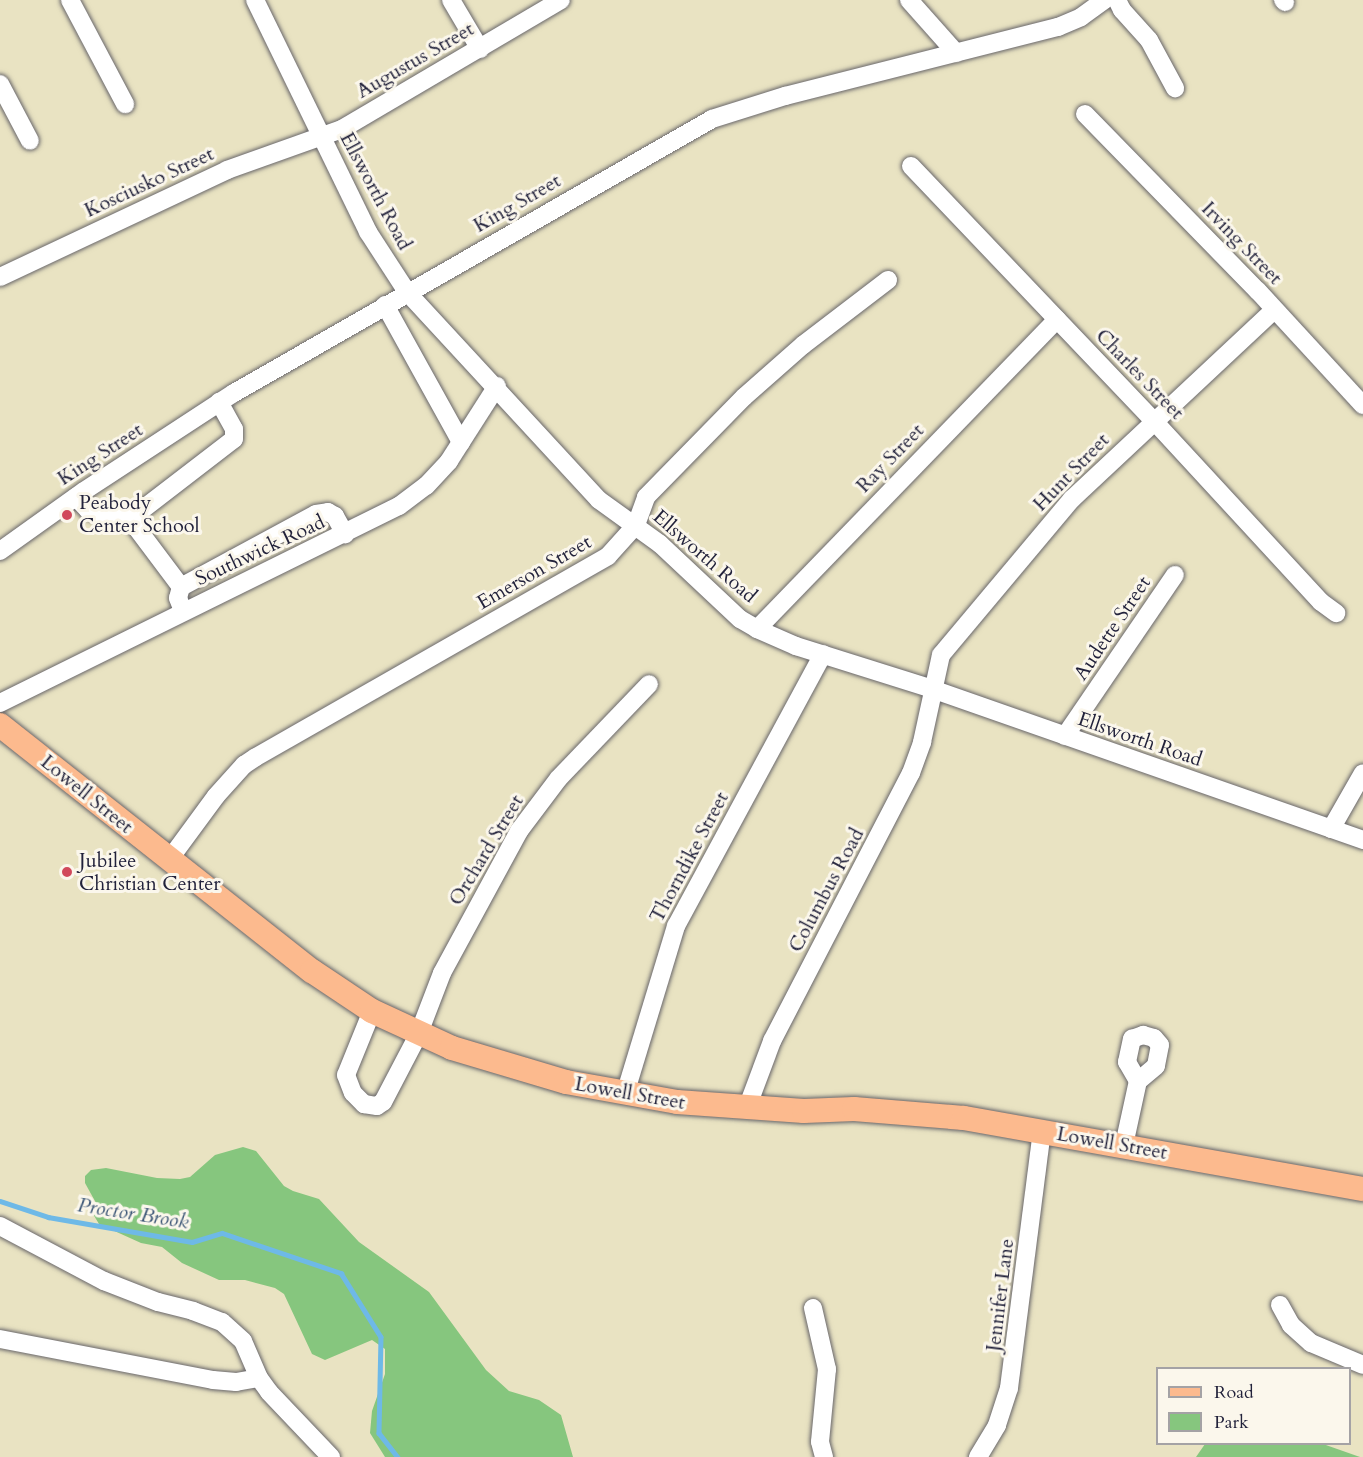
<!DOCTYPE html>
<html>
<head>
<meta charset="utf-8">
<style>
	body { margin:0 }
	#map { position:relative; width:1363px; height:1457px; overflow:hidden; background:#e9e3c2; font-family:Cardo,serif }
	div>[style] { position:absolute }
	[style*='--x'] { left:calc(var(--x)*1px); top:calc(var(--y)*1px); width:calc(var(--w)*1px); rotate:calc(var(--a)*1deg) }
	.green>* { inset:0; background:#86c67e }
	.stream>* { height:4.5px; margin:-2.25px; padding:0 2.25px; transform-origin:2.25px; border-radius:2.25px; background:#6eb9e7 }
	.roads { filter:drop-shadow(0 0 2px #68666a) drop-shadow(0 0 2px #68666a) }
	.minor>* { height:18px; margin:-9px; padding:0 9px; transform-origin:9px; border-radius:9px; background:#fff }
	.major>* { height:24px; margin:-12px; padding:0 12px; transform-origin:12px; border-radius:12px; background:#fcba8e }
	.dots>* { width:16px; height:16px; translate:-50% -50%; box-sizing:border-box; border:3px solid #fbf7ec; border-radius:50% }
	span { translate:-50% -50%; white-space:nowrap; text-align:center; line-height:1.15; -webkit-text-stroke:6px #fbf7ec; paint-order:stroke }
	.street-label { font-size:20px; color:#22223b }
	.poi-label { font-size:20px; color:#22223b }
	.left { translate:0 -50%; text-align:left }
	.water-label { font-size:21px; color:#3d5777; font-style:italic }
	.legend { position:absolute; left:1156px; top:1367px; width:195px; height:78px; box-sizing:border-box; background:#fbf7ec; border:2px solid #a4a2a5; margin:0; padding:8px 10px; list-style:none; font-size:18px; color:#22223b }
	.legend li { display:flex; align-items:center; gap:12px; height:30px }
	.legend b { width:30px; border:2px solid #a4a2a5 }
</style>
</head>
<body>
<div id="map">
	<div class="green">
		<i style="clip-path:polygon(243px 1147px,256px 1151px,284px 1186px,293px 1191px,319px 1199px,359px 1242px,429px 1292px,486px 1370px,509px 1391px,539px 1400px,561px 1415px,573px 1457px,385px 1457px,370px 1433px,372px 1411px,385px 1374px,385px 1349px,372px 1340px,325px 1360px,312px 1354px,284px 1294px,275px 1288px,245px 1280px,219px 1280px,182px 1263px,162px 1247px,141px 1243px,99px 1224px,93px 1214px,93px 1206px,96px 1203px,85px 1183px,85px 1176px,91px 1170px,106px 1168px,157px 1178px,180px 1179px,190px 1177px,215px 1155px)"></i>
		<i style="clip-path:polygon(1205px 1444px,1323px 1444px,1360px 1457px,1196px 1457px)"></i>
	</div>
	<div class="stream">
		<i style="--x:0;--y:1201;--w:51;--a:18.4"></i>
		<i style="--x:48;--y:1217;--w:146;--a:9.8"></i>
		<i style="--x:192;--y:1242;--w:31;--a:-17"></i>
		<i style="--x:222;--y:1233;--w:126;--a:18.6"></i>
		<i style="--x:341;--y:1273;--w:75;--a:58"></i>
		<i style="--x:381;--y:1337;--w:96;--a:91.2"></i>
		<i style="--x:379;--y:1433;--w:31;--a:52"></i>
	</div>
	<div class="roads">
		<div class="minor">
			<i style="--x:70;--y:0;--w:118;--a:62.1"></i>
			<i style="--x:255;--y:0;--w:258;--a:64"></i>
			<i style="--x:368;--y:232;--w:72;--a:57"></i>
			<i style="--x:407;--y:292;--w:283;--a:47.3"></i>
			<i style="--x:599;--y:500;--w:75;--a:35.8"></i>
			<i style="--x:660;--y:544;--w:110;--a:43.2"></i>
			<i style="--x:740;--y:619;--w:20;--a:30"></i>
			<i style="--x:757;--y:629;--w:43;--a:23.6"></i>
			<i style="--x:796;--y:646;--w:143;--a:17.5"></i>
			<i style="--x:932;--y:689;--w:457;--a:19.3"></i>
			<i style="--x:451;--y:0;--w:57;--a:59.4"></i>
			<i style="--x:909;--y:0;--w:71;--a:48.4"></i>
			<i style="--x:1117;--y:0;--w:11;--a:63"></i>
			<i style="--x:1122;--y:10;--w:40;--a:48"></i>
			<i style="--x:1149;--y:40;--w:55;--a:61.6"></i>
			<i style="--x:1283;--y:0;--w:3;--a:45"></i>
			<i style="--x:0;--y:84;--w:64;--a:62.2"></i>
			<i style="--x:1085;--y:114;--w:248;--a:45.7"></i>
			<i style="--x:1258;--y:291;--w:155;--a:47.4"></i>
			<i style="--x:911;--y:166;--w:352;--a:46.4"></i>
			<i style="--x:1154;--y:421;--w:246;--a:47.3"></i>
			<i style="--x:1321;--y:602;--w:19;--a:36"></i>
			<i style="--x:0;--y:277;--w:251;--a:-25.2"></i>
			<i style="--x:227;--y:170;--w:122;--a:-19.6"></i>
			<i style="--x:342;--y:129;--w:254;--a:-30.5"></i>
			<i style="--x:385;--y:305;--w:157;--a:61"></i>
			<i style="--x:76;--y:497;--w:18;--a:47"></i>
			<i style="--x:88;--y:510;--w:21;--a:19"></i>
			<i style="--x:108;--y:517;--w:22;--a:5"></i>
			<i style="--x:130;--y:519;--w:85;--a:53.1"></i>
			<i style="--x:130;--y:519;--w:131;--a:-37.6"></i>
			<i style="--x:234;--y:439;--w:10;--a:-90"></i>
			<i style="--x:234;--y:429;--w:31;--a:-119"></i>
			<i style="--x:0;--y:551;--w:103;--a:-35.5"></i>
			<i style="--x:84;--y:491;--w:179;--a:-33.2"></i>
			<i style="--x:234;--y:393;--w:551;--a:-29.82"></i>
			<i style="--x:712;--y:119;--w:77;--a:-17.5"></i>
			<i style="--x:785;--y:96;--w:282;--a:-14.2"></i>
			<i style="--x:1058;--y:27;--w:25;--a:-23"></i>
			<i style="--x:1081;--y:17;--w:29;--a:-36"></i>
			<i style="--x:183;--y:611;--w:14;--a:-111"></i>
			<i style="--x:178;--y:598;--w:11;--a:-75"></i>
			<i style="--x:181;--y:587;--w:153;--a:-28.4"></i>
			<i style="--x:316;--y:514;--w:12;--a:-9"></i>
			<i style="--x:328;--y:512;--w:8;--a:30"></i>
			<i style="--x:335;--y:516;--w:21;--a:61"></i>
			<i style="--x:757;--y:629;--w:431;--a:-45.9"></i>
			<i style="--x:0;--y:703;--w:445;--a:-26.3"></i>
			<i style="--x:399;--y:506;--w:34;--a:-37"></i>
			<i style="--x:426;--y:486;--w:34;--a:-47"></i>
			<i style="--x:449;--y:461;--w:89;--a:-57.4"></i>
			<i style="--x:1065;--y:736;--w:195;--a:-55.7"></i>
			<i style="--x:1331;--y:829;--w:64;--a:-60.3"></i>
			<i style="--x:169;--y:860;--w:79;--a:-53.7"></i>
			<i style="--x:216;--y:796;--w:42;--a:-47.9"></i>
			<i style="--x:244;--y:765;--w:14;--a:-34"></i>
			<i style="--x:256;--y:757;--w:405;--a:-29.7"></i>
			<i style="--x:608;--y:556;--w:42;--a:-47.9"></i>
			<i style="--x:636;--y:525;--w:30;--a:-70"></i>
			<i style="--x:646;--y:497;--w:140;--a:-45.6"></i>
			<i style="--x:744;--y:397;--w:79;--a:-41.4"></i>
			<i style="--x:803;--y:345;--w:107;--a:-37.4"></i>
			<i style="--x:372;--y:1011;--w:69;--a:112.1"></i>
			<i style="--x:346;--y:1075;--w:19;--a:69"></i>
			<i style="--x:353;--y:1093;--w:16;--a:45"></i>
			<i style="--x:364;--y:1104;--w:13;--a:9"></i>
			<i style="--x:377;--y:1106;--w:7;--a:-34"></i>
			<i style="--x:383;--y:1102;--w:78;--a:-62.4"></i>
			<i style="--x:419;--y:1033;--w:64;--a:-69"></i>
			<i style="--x:442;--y:973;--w:162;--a:-61.5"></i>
			<i style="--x:519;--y:831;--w:66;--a:-53"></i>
			<i style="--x:559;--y:778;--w:130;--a:-46.2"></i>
			<i style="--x:625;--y:1094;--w:176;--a:-73.1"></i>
			<i style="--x:676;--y:926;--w:309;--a:-61.6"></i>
			<i style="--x:747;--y:1108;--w:72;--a:-69.5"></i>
			<i style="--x:772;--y:1041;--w:302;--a:-62.6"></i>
			<i style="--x:911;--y:773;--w:33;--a:-70"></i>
			<i style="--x:922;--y:742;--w:89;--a:-77.7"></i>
			<i style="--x:941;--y:655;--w:204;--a:-50"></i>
			<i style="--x:1072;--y:499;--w:277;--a:-43.1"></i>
			<i style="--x:1124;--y:1145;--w:66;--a:-77.7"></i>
			<i style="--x:1138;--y:1081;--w:22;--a:-120"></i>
			<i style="--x:1127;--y:1062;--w:24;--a:-78"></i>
			<i style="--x:1132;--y:1039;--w:12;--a:-20"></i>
			<i style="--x:1143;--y:1035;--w:11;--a:15"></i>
			<i style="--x:1154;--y:1038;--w:9;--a:49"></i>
			<i style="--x:1160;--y:1045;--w:21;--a:101"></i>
			<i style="--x:1156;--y:1066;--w:23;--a:140"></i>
			<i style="--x:0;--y:1226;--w:118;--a:27.9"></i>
			<i style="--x:104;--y:1281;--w:58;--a:21.3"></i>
			<i style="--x:158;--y:1302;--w:36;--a:14"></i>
			<i style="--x:193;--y:1311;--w:31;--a:21"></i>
			<i style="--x:222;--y:1322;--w:28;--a:42"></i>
			<i style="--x:243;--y:1341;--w:40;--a:66.6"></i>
			<i style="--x:259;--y:1378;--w:17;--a:54"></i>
			<i style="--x:269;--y:1392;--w:90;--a:46.4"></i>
			<i style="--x:1280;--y:1305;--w:23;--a:61"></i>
			<i style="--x:1291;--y:1325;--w:27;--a:42"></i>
			<i style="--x:1311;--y:1343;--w:56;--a:22.9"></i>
			<i style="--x:813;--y:1308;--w:63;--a:77.1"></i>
			<i style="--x:827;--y:1369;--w:73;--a:95.5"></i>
			<i style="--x:820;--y:1442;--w:16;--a:75"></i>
			<i style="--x:0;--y:1339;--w:217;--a:10.9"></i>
			<i style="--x:213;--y:1380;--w:23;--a:5"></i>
			<i style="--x:236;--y:1382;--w:23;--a:-10"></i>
			<i style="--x:978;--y:1457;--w:37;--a:-59"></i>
			<i style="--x:997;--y:1425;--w:39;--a:-72"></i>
			<i style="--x:1009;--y:1388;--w:259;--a:-82.7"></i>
		</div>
		<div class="major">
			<i style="--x:0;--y:725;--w:397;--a:38.3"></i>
			<i style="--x:312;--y:971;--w:72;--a:33.7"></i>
			<i style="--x:372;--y:1011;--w:88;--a:24.8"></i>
			<i style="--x:452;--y:1048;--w:119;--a:16.6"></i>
			<i style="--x:566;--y:1082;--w:113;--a:10.2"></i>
			<i style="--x:677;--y:1102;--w:127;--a:4.1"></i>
			<i style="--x:804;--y:1111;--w:50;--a:-2.3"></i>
			<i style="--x:854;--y:1109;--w:110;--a:4.7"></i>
			<i style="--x:964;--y:1118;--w:405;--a:10.1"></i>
		</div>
	</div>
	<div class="dots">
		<i style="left:67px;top:515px;background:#d1495b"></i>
		<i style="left:67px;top:872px;background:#d1495b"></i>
	</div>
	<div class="street-label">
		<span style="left:415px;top:60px;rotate:-30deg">Augustus Street</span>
		<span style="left:149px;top:182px;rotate:-25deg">Kosciusko Street</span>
		<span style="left:376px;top:191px;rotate:62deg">Ellsworth Road</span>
		<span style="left:517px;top:203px;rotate:-30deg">King Street</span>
		<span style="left:1242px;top:243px;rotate:46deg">Irving Street</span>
		<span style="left:1140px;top:374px;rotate:46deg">Charles Street</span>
		<span style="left:100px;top:454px;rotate:-33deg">King Street</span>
		<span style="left:890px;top:458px;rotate:-46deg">Ray Street</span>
		<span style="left:1071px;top:472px;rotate:-46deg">Hunt Street</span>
		<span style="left:260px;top:550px;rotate:-25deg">Southwick Road</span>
		<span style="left:705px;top:556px;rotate:41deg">Ellsworth Road</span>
		<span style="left:534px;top:572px;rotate:-30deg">Emerson Street</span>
		<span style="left:1112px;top:628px;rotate:-56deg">Audette Street</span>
		<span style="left:1140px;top:739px;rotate:19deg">Ellsworth Road</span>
		<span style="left:87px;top:794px;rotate:39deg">Lowell Street</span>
		<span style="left:486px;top:850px;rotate:-59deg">Orchard Street</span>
		<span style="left:689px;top:857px;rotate:-62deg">Thorndike Street</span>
		<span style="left:826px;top:890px;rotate:-62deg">Columbus Road</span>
		<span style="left:630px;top:1093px;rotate:10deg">Lowell Street</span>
		<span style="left:1112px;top:1143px;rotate:10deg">Lowell Street</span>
		<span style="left:1000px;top:1295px;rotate:-83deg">Jennifer Lane</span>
	</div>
	<div class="poi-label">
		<span class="left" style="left:79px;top:514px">Peabody<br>Center School</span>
		<span class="left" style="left:79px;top:872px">Jubilee<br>Christian Center</span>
	</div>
	<div class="water-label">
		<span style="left:133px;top:1214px;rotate:9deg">Proctor Brook</span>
	</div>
	<ul class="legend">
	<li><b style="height:8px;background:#fcba8e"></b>Road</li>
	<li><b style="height:16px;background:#86c67e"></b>Park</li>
	</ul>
</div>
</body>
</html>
